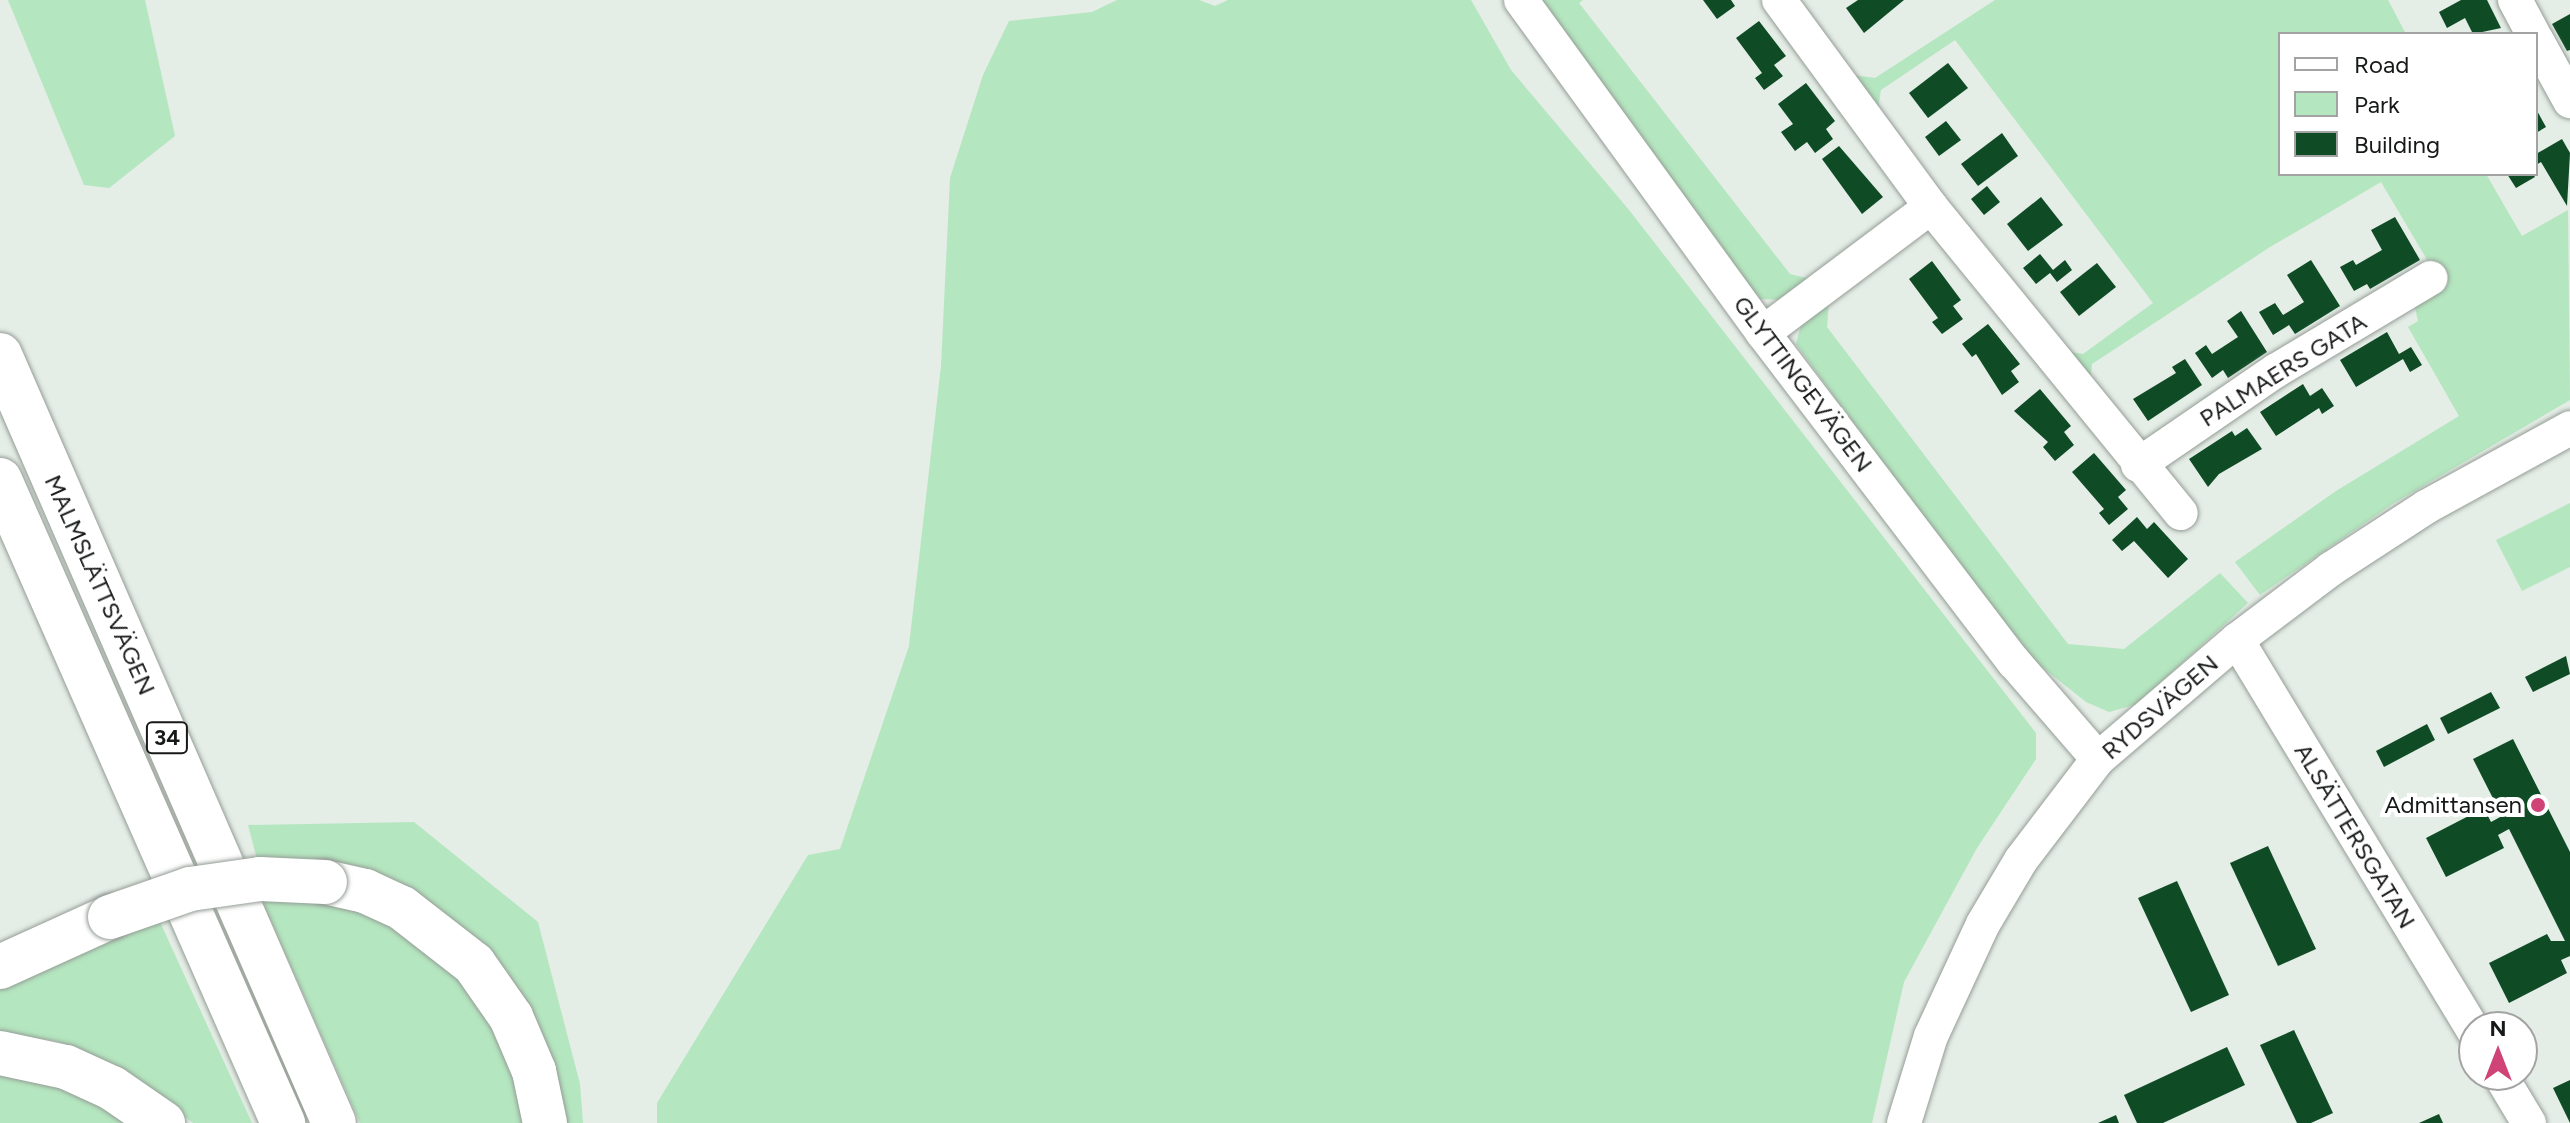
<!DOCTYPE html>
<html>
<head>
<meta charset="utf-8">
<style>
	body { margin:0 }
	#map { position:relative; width:2570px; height:1123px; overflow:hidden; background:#e4ede6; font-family:Figtree,sans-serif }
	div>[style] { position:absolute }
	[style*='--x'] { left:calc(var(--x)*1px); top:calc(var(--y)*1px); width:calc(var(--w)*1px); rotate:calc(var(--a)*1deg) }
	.green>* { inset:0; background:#b4e6bf }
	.building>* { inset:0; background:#0f4c26 }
	.roads { filter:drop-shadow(0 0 2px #959d96) drop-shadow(0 0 2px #959d96) }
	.minor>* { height:34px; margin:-17px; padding:0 17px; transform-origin:17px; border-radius:17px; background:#fff }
	.highway>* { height:44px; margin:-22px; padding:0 22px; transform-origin:22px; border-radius:22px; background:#fff }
	.bridges { filter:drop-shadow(0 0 2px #959d96) drop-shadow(0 0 2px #959d96) }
	.highway-bridge>* { height:44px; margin:-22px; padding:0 22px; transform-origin:22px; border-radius:22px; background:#fff }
	.dots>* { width:22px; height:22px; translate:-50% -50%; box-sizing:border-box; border:4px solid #fff; border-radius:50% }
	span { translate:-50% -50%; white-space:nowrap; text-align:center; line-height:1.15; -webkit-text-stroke:8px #fff; paint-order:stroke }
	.shield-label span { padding:2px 6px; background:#fff; border:2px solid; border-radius:6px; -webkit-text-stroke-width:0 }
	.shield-label { font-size:22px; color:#161917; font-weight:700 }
	.street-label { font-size:24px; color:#161917 }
	.poi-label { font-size:24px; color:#161917 }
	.right { translate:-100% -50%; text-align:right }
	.legend { position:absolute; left:2278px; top:32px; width:260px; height:144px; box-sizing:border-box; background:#fff; border:2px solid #a2a3a2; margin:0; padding:10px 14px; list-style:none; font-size:24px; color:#161917 }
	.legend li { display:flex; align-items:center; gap:16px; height:40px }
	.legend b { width:40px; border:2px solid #a2a3a2 }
	.north { position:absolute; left:2458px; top:1011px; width:80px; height:80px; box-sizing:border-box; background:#fff; border:2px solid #a2a3a2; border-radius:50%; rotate:0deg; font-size:22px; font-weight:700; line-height:32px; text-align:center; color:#161917 }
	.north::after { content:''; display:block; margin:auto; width:28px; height:36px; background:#cf4377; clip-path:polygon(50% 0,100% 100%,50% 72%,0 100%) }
</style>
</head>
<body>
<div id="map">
	<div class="green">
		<i style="clip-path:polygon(8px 0,145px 0,175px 136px,109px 188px,84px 185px)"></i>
		<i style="clip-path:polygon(1117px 0,1199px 0,1215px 6px,1228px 0,1471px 0,1511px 70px,1629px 210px,2036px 733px,2036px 759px,1977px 848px,1904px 982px,1872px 1123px,657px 1123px,657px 1103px,808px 855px,840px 849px,909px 646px,941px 366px,950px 178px,983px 75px,1009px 21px,1092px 12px)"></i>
		<i style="clip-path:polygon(1539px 0,1583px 0,1579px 3px,1790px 274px,1815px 280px,1788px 300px,1758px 299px)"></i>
		<i style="clip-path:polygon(1995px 0,2388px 0,2406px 34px,2280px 34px,2280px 174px,2486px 174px,2522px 236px,2568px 210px,2570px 400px,2394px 503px,2260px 595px,2235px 562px,2336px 491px,2459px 416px,2408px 327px,2418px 321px,2413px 299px,2432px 268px,2381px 182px,2270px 247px,2092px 364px,2090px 382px,2064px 351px,2083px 354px,2153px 303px,1955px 40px,1881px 90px,1878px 108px,1854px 75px,1875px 78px)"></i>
		<i style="clip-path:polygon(1829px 299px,1827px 327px,2068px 644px,2124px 649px,2220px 573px,2248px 603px,2137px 704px,2109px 712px,2086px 702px,2038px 664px,1955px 562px,1796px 344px,1803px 317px)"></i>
		<i style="clip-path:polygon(2570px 503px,2570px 567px,2522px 591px,2496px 540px)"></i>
		<i style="clip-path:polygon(414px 822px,538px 922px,580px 1084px,583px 1123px,564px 1123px,477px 940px,258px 863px,248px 825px)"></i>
		<i style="clip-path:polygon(260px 896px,363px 906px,432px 945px,493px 1019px,530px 1123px,360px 1123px)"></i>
		<i style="clip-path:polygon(160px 922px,252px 1123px,193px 1123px,118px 1066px,56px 1041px,0 1032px,0 984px,133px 928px)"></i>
		<i style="clip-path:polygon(0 1074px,39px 1076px,98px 1099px,132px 1123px,0 1123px)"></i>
	</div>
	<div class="building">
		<i style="clip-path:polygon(1703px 0,1731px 0,1735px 6px,1717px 19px)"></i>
		<i style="clip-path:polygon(1858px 0,1904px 0,1864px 33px,1846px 8px)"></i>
		<i style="clip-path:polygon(2461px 0,2487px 0,2501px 28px,2473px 34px,2465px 18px,2447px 28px,2439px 12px)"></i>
		<i style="clip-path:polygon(2570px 14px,2570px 50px,2567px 51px,2552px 24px)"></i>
		<i style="clip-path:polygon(1759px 21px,1786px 56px,1774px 65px,1783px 76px,1764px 90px,1755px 78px,1762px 73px,1736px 38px)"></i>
		<i style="clip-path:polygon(1948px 63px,1968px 88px,1928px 118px,1909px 93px)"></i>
		<i style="clip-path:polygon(1806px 83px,1835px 121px,1826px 129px,1833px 139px,1815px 153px,1807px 142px,1795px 151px,1781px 132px,1793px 124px,1778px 104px)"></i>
		<i style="clip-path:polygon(2536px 109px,2546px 127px,2536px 133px)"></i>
		<i style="clip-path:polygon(1946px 121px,1961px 140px,1939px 156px,1925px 137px)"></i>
		<i style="clip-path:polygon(2002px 133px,2018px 156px,1978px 186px,1961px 164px)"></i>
		<i style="clip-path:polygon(2562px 139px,2570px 153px,2567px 206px,2541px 162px,2536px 165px,2536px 154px)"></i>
		<i style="clip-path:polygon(1839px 146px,1883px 197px,1862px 214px,1822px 159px)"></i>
		<i style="clip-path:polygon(2507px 174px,2533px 174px,2535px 177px,2516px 188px)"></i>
		<i style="clip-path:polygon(1987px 186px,2000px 202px,1984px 215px,1971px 199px)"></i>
		<i style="clip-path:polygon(2041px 197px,2063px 225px,2028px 251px,2007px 224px)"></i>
		<i style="clip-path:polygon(2395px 217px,2420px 260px,2370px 289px,2367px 284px,2354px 291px,2340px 267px,2353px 260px,2356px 265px,2382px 250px,2371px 230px)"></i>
		<i style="clip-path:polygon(2040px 254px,2053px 270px,2065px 260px,2072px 270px,2057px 282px,2050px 273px,2036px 284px,2023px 268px)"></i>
		<i style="clip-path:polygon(2311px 260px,2340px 306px,2295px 334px,2289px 325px,2273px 335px,2259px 312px,2275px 303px,2283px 315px,2304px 302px,2287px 275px)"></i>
		<i style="clip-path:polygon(1932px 261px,1961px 300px,1953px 306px,1963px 319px,1942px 334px,1932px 322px,1938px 318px,1909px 279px)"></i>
		<i style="clip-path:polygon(2097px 263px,2116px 287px,2079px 316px,2060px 292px)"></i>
		<i style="clip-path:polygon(2241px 311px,2267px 352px,2228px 378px,2223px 370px,2212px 378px,2195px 353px,2206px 345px,2212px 354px,2238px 337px,2227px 321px)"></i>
		<i style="clip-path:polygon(1988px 324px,2020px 364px,2011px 371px,2019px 382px,2002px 395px,1976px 354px,1972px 357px,1962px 344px)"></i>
		<i style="clip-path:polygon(2387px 332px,2399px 354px,2411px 347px,2422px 365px,2410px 372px,2403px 359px,2356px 387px,2340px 360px)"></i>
		<i style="clip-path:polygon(2185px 359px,2202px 385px,2148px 421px,2133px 399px,2176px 373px,2172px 367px)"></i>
		<i style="clip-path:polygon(2303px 384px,2310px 396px,2322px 388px,2334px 406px,2322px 414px,2319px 408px,2276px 436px,2260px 412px)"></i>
		<i style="clip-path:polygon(2040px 389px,2071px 426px,2064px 432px,2074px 445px,2055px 461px,2043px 447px,2048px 442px,2014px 411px)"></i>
		<i style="clip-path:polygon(2247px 428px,2262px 449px,2219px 474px,2208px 487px,2189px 459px,2232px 431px,2235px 436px)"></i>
		<i style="clip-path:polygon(2094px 453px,2126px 490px,2118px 497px,2128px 509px,2109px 525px,2099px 513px,2104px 509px,2072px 472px)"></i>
		<i style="clip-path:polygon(2137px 517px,2147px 529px,2154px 522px,2188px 559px,2168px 578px,2134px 541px,2122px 551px,2112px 540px)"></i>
		<i style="clip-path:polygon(2566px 656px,2570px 674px,2533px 692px,2525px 677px)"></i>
		<i style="clip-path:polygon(2491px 692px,2500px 708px,2448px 734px,2440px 718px)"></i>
		<i style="clip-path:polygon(2427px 724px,2435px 740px,2384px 767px,2376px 751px)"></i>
		<i style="clip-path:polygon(2513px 739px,2570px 852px,2570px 956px,2561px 960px,2567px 973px,2509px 1003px,2489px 963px,2547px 934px,2551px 941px,2565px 941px,2509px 829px,2498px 835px,2504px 848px,2446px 877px,2426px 838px,2484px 808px,2491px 822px,2502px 816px,2473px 759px)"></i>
		<i style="clip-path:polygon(2268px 846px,2316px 949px,2278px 966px,2230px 863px)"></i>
		<i style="clip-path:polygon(2177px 881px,2229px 995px,2191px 1012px,2138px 898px)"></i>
		<i style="clip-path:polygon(2294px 1030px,2333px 1113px,2311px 1123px,2297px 1123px,2260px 1045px)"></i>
		<i style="clip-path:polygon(2227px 1047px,2245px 1085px,2163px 1123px,2137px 1123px,2124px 1095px)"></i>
		<i style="clip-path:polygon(2570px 1080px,2570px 1123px,2553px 1088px)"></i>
		<i style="clip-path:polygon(2439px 1114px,2443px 1123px,2419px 1123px)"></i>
		<i style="clip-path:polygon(2116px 1115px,2119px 1123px,2098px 1123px)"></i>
	</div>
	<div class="roads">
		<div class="minor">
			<i style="--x:1521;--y:0;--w:412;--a:54"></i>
			<i style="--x:1763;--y:333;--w:414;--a:52.7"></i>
			<i style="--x:2014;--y:662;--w:128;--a:49.1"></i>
			<i style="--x:1779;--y:0;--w:257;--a:53.7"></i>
			<i style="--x:1931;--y:207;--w:395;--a:50.8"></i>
			<i style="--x:2515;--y:0;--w:38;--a:62"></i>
			<i style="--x:2536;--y:39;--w:71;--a:61.3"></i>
			<i style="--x:1763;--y:333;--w:210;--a:-36.9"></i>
			<i style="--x:2138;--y:465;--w:168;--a:-34.4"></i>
			<i style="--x:2277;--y:370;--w:179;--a:-30.9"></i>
			<i style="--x:2237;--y:640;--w:458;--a:58.8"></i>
			<i style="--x:2500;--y:1075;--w:56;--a:58.9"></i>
			<i style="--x:1904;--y:1123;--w:91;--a:-72.8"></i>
			<i style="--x:1931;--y:1036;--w:123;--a:-65.1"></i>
			<i style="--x:1983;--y:924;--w:74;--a:-59.3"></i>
			<i style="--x:2021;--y:860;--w:127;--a:-52.7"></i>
			<i style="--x:2098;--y:759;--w:183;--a:-40.6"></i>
			<i style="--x:2237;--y:640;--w:118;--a:-37.1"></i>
			<i style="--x:2331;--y:569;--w:113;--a:-33.1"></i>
			<i style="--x:2426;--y:507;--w:164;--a:-28.7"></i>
		</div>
		<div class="highway">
			<i style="--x:0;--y:355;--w:837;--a:66.5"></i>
			<i style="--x:0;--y:480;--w:703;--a:66.24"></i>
			<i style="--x:325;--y:882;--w:41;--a:12.7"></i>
			<i style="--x:365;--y:891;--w:41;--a:24.7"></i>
			<i style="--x:402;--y:908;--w:91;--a:37.9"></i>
			<i style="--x:474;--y:964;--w:65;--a:55.1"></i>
			<i style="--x:511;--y:1017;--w:59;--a:66.9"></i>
			<i style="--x:534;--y:1071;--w:53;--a:78.1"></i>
			<i style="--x:0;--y:967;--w:121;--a:-24.4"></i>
			<i style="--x:0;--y:1053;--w:67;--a:12"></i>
			<i style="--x:66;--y:1067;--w:51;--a:24.5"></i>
			<i style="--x:112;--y:1088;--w:62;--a:34.5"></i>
		</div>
	</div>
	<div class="bridges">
		<div class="highway-bridge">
			<i style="--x:110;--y:917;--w:85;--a:-19.3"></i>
			<i style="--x:190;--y:889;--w:71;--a:-8.1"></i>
			<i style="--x:260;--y:879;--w:65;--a:2.6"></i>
		</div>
	</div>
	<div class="dots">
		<i style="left:2538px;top:805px;background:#cf4377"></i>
	</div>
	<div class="shield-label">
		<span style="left:167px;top:738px">34</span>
	</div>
	<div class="street-label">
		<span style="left:2283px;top:370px;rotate:-32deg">PALMAERS GATA</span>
		<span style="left:1803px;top:384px;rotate:53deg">GLYTTINGEVÄGEN</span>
		<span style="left:100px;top:585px;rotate:66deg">MALMSLÄTTSVÄGEN</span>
		<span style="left:2160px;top:707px;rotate:-41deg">RYDSVÄGEN</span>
		<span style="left:2355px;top:836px;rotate:59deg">ALSÄTTERSGATAN</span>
	</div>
	<div class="poi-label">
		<span class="right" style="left:2522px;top:805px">Admittansen</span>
	</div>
	<ul class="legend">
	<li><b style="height:10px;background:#fff"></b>Road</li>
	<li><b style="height:22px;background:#b4e6bf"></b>Park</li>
	<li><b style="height:22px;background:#0f4c26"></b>Building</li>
	</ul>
	<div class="north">N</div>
</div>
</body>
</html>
